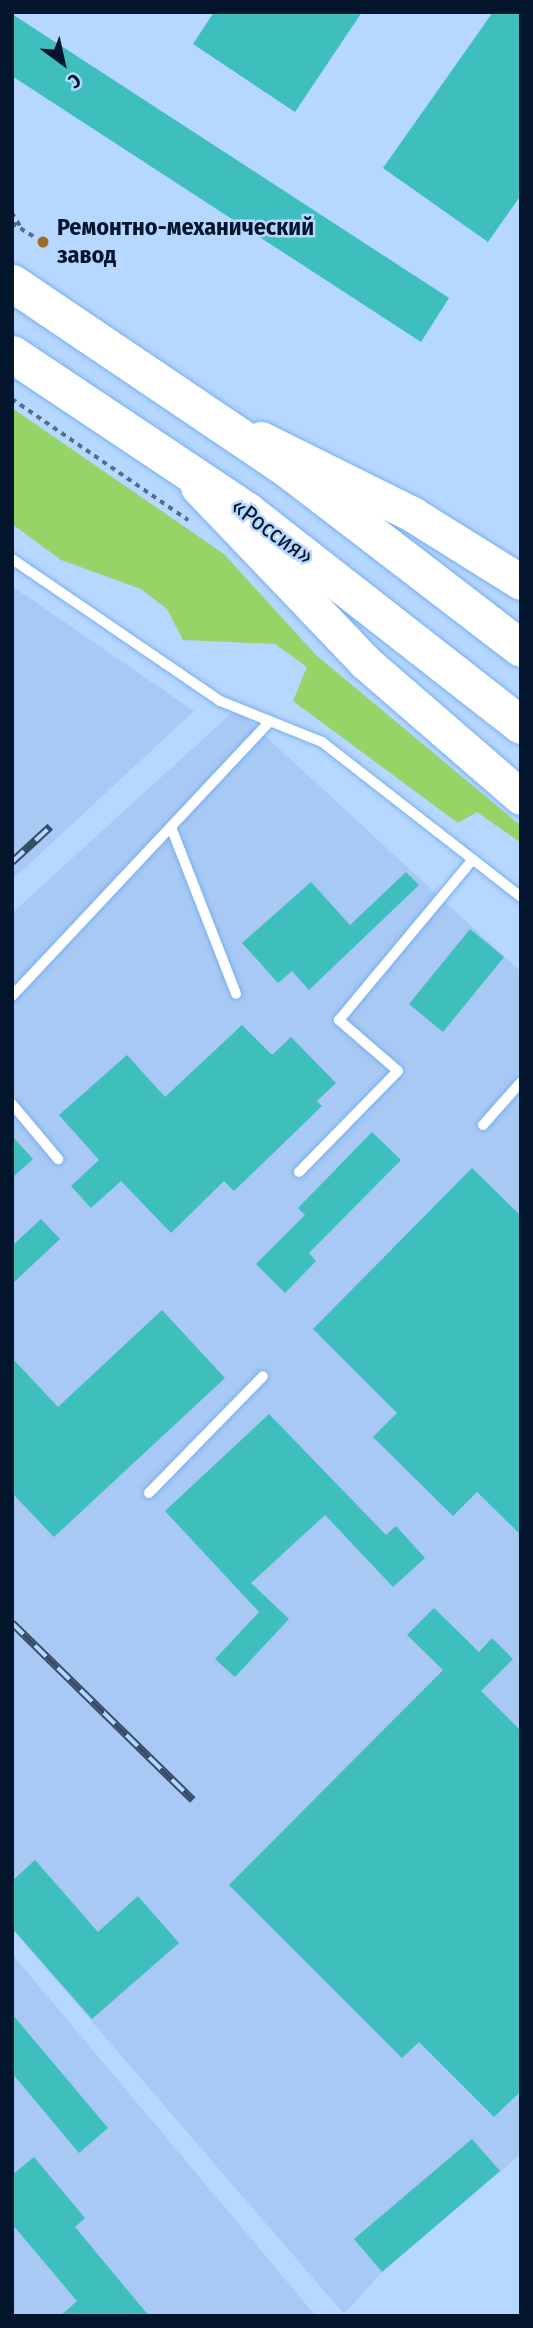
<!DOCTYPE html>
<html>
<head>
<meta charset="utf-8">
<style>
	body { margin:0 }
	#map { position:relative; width:533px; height:2328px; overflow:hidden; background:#b6d7ff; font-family:"Fira Sans Condensed",sans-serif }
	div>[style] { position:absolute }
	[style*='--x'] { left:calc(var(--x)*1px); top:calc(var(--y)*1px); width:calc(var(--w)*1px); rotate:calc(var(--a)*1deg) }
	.built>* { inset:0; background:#a7c9f4 }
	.green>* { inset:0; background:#95d466 }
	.building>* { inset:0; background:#3ebebc }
	.path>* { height:3.5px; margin-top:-1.75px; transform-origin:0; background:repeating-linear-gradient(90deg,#536d8b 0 5px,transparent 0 10px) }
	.roads { filter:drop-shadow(0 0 2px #79afef) drop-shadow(0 0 2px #79afef) }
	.service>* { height:10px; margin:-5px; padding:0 5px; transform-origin:5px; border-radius:5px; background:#fff }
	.primary>* { height:35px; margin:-17.5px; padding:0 17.5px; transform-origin:17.5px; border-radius:17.5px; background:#fff }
	.trunk>* { height:37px; margin:-18.5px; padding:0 18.5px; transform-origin:18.5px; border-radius:18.5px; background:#fff }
	.rail>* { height:8px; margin-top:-4px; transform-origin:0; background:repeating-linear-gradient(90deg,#b6d7ff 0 16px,#364d69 0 32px); box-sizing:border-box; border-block:2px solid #364d69 }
	.dots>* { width:19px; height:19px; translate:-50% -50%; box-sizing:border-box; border:4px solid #b6d7ff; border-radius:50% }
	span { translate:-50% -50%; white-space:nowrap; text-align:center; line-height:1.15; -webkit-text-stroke:5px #b6d7ff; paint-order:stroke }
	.poi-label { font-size:24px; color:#02152c; font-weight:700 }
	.left { translate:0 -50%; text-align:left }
	.street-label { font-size:24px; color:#02152c }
	.frame { position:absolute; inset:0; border:14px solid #02152c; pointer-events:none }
	.north { position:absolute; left:28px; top:28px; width:70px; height:70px; -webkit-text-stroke:5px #b6d7ff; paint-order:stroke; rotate:147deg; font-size:19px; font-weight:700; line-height:28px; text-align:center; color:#02152c }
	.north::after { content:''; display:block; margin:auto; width:24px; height:32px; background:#02152c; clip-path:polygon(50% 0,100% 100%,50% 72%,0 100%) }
</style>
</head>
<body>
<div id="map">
	<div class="built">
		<i style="clip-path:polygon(12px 586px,194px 711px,12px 880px)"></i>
		<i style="clip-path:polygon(236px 709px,521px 972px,521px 2154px,382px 2272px,344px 2314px,12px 1929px,12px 913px)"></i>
		<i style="clip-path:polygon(12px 1954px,316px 2316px,12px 2316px)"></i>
	</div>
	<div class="green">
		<i style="clip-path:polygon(12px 408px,224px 554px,316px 655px,521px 826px,521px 843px,477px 812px,458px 823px,293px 701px,307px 667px,275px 644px,183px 640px,167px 609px,141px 589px,61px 560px,12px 524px)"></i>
	</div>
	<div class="building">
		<i style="clip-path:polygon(214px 12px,362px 12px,295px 112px,193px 44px)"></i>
		<i style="clip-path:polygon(493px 12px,521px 12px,521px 195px,488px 242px,383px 168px)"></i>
		<i style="clip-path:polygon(12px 14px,449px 298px,421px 342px,12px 76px)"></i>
		<i style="clip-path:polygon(406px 872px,419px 885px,309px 990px,292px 971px,278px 983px,242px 943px,311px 882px,350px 925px)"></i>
		<i style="clip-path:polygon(470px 929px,504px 957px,443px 1032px,409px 1004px)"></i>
		<i style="clip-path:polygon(242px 1025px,272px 1055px,291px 1037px,336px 1083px,317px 1101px,322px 1106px,234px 1191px,224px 1181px,171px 1233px,121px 1181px,91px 1208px,71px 1186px,99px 1160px,59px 1115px,127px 1055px,165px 1097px)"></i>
		<i style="clip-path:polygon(372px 1132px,401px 1160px,309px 1253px,316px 1261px,285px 1293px,256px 1264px,305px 1215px,298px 1208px)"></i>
		<i style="clip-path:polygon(12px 1136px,33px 1159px,12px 1178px)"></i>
		<i style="clip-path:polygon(472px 1168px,521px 1216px,521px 1535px,477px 1492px,453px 1516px,373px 1437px,397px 1413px,313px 1329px)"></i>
		<i style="clip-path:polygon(41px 1219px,60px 1239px,12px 1284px,12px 1246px)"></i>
		<i style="clip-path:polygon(162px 1310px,225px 1378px,54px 1537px,12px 1493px,12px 1358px,58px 1407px)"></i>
		<i style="clip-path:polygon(269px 1414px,386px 1535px,396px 1526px,425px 1558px,393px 1587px,325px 1515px,251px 1583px,289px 1619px,235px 1677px,215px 1659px,259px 1612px,165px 1511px)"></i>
		<i style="clip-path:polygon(434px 1608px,479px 1652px,492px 1638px,513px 1659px,481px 1691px,521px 1731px,521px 2091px,494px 2117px,419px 2042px,402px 2058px,229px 1885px,443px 1670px,407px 1635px)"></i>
		<i style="clip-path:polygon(35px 1860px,98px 1932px,138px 1896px,179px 1943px,92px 2019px,12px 1928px,12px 1881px)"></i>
		<i style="clip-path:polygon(12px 2014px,108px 2128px,79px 2153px,12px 2073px)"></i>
		<i style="clip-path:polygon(472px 2139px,500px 2171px,382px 2272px,354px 2239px)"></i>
		<i style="clip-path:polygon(34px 2157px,85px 2218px,75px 2227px,149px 2316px,60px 2316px,77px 2301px,12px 2224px,12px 2175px)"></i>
	</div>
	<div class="path">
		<i style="--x:12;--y:213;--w:15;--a:58"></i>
		<i style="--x:12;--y:223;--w:36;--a:32"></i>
		<i style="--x:12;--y:399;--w:214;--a:34.5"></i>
	</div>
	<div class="roads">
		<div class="service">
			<i style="--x:12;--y:559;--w:252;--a:34.3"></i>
			<i style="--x:220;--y:701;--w:110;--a:21.9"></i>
			<i style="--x:322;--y:742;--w:252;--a:37.9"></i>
			<i style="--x:171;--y:827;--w:179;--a:68.7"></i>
			<i style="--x:12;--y:996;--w:377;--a:-46.8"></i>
			<i style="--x:12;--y:1104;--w:72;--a:50.1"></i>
			<i style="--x:483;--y:1125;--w:57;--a:-48.5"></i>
			<i style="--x:299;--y:1172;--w:141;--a:-45.6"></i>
			<i style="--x:398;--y:1071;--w:78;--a:-139.2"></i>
			<i style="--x:339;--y:1020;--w:209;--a:-50.2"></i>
			<i style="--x:149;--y:1493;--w:163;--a:-45.7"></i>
		</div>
		<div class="primary">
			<i style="--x:261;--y:439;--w:169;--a:26.4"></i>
			<i style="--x:412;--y:514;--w:128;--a:32"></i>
			<i style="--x:198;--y:487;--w:242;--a:46.3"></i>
			<i style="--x:365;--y:662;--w:206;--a:40.9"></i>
		</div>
		<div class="trunk">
			<i style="--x:12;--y:283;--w:329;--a:34"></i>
			<i style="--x:285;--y:467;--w:297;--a:37.5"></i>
			<i style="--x:12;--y:354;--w:283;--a:33.7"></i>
			<i style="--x:247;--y:511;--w:348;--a:38"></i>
		</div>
	</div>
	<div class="rail">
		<i style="--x:12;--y:862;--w:52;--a:-42.6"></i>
		<i style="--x:12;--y:1623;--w:253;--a:44.4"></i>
	</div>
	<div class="dots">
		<i style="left:43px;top:242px;background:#9d6c20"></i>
	</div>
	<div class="poi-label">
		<span class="left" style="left:57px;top:242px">Ремонтно-механический<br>завод</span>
	</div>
	<div class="street-label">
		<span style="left:272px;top:532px;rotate:36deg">«Россия»</span>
	</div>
	<div class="frame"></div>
	<div class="north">С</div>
</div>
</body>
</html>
